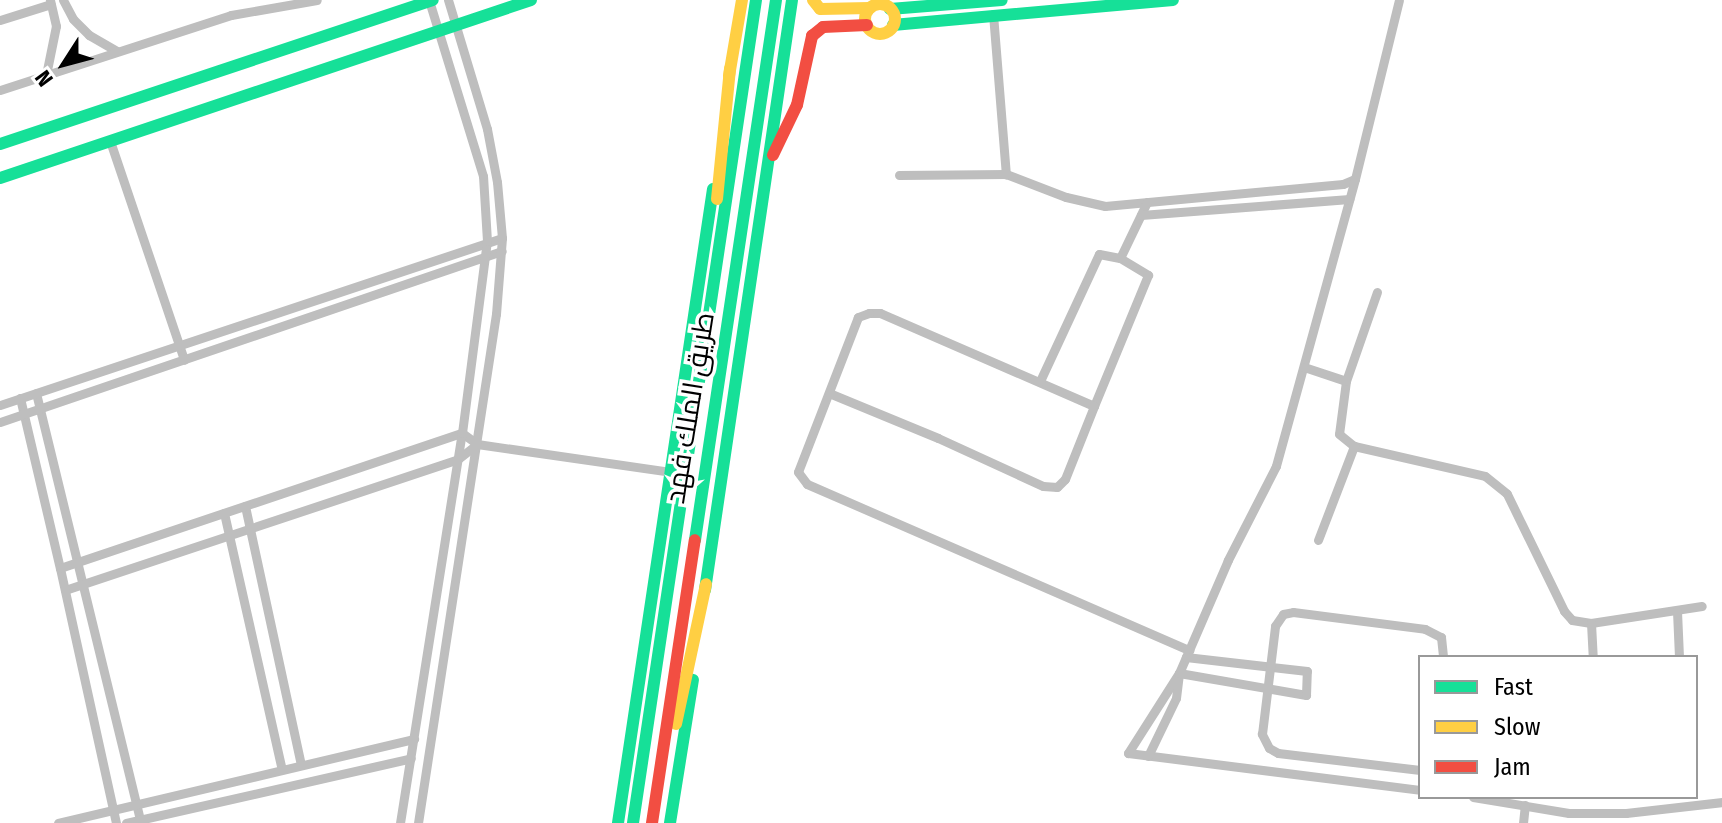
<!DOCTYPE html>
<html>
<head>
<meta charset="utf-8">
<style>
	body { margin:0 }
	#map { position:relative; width:1722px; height:823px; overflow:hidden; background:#fff; font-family:"Fira Sans Condensed",Cairo,sans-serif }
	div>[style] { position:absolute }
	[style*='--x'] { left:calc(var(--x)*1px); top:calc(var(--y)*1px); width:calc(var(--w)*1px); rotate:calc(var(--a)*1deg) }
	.street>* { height:9px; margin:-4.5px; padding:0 4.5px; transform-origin:4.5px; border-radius:4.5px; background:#bebebe }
	.fast>* { height:12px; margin:-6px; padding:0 6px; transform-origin:6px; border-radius:6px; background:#16e098 }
	.slow>* { height:12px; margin:-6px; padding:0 6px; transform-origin:6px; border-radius:6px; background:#ffcf43 }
	.slow>.ring { margin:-6px; padding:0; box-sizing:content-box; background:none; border:12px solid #ffcf43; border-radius:50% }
	.jam>* { height:12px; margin:-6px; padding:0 6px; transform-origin:6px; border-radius:6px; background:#f24e42 }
	span { translate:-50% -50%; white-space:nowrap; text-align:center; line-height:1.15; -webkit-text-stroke:7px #fff; paint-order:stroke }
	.street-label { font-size:28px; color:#000 }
	.legend { position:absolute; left:1418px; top:655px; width:280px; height:144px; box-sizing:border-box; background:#fff; border:2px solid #999; margin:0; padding:10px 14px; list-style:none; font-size:24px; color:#000 }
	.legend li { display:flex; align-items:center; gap:16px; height:40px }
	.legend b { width:40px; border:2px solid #999 }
	.north { position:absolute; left:24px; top:24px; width:80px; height:80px; -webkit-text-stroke:6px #fff; paint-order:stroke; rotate:234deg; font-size:22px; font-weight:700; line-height:32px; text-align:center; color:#000 }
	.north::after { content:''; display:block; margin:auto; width:28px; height:36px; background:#000; clip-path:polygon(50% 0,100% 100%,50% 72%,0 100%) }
</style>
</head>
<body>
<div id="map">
	<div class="street">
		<i style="--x:63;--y:0;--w:21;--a:62"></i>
		<i style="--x:73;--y:19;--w:23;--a:45"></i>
		<i style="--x:89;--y:35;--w:32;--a:30"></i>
		<i style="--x:884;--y:0;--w:5;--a:79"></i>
		<i style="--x:993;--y:14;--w:161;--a:85.4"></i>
		<i style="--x:1006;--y:174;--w:64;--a:21"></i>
		<i style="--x:1066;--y:197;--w:40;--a:13"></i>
		<i style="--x:1105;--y:206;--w:239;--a:-5.3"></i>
		<i style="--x:1343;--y:184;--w:13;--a:-23"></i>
		<i style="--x:1355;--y:179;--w:184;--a:-76.2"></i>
		<i style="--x:0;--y:20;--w:53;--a:-17.4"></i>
		<i style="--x:46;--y:75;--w:50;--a:-78.5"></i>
		<i style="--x:56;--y:26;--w:27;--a:-103"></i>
		<i style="--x:0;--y:90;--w:243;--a:-18"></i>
		<i style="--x:231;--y:15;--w:87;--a:-9.9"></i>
		<i style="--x:110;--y:141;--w:231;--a:71.3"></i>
		<i style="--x:899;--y:175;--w:107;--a:-0.5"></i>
		<i style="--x:1355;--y:179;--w:298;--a:105.4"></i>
		<i style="--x:1276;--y:466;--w:106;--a:117.1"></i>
		<i style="--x:1228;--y:560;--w:123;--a:113.4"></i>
		<i style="--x:1179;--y:673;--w:95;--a:122.5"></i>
		<i style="--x:1128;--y:753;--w:294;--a:7.2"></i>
		<i style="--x:1147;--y:202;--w:62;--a:115.7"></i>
		<i style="--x:1120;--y:258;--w:33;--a:31"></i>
		<i style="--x:1148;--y:275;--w:142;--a:112.4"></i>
		<i style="--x:1094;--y:406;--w:233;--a:-156.5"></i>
		<i style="--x:880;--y:313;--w:11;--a:180"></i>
		<i style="--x:869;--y:313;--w:12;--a:160"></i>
		<i style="--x:858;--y:317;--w:166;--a:111.2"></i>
		<i style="--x:798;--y:472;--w:15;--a:53"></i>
		<i style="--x:807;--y:484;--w:417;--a:23.5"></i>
		<i style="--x:1141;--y:215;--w:209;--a:-4.4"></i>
		<i style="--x:1377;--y:292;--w:94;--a:109.2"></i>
		<i style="--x:1346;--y:381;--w:53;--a:97.5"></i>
		<i style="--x:1339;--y:434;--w:19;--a:39"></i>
		<i style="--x:1354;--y:446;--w:134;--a:12.9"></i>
		<i style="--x:1485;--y:476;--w:28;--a:39"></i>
		<i style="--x:1507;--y:494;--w:130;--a:64"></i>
		<i style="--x:1564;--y:611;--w:12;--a:48"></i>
		<i style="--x:1572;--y:620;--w:19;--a:9"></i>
		<i style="--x:1591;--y:623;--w:112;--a:-8.7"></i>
		<i style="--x:1304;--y:367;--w:44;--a:18.4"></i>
		<i style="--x:1040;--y:381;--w:140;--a:-65.1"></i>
		<i style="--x:1099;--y:254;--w:21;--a:11"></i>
		<i style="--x:36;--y:393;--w:439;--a:76.3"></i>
		<i style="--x:829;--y:393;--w:118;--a:22.4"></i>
		<i style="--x:938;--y:438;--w:115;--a:24.6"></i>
		<i style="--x:1043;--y:486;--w:14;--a:4"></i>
		<i style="--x:1057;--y:487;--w:11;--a:-45"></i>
		<i style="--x:1065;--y:479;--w:79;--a:-68.3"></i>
		<i style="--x:20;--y:398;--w:175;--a:76.8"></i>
		<i style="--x:0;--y:405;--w:529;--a:-18.4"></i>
		<i style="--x:0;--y:422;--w:530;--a:-18.81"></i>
		<i style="--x:245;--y:506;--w:265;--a:77.8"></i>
		<i style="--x:224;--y:513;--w:263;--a:77.3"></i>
		<i style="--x:1318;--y:540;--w:101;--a:-69"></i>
		<i style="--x:65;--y:590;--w:414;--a:-18.4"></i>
		<i style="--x:458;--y:459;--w:24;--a:-38"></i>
		<i style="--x:1677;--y:611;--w:46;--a:87.5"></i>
		<i style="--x:1591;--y:623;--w:34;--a:87"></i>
		<i style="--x:1148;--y:756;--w:64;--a:-64.2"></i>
		<i style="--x:1176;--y:698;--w:25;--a:-83"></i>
		<i style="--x:1179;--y:673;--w:129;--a:9.8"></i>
		<i style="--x:1306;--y:695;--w:24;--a:-88"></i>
		<i style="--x:1307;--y:671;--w:122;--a:-173.4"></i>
		<i style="--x:1420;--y:770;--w:143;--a:-173.2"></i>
		<i style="--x:1278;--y:753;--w:10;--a:-151"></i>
		<i style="--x:1269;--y:748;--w:16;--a:-117"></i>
		<i style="--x:1262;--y:734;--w:109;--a:-83.1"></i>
		<i style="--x:1275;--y:626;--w:14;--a:-56"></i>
		<i style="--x:1283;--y:614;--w:10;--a:-11"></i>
		<i style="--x:1293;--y:612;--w:133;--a:7.3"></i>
		<i style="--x:1425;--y:629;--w:18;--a:27"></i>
		<i style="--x:1441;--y:637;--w:20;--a:84"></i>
		<i style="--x:1473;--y:797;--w:97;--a:9.5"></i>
		<i style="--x:1569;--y:813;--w:57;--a:0"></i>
		<i style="--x:1626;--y:813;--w:97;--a:-6.5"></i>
		<i style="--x:58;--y:823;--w:366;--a:-13.3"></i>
		<i style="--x:116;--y:823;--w:261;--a:-102.4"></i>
		<i style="--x:60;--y:568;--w:424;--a:-18.6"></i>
		<i style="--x:462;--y:433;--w:19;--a:36"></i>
		<i style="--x:477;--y:444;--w:197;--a:8.2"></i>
		<i style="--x:126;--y:823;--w:292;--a:-12.8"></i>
		<i style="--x:400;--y:823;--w:395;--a:-81"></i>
		<i style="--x:462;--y:433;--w:194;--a:-82.6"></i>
		<i style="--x:487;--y:241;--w:65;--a:-93.5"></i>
		<i style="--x:483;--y:176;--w:184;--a:-107.1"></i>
		<i style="--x:418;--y:823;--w:515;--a:-81.29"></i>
		<i style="--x:496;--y:314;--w:76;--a:-85.5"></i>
		<i style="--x:502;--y:238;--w:56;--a:-95.1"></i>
		<i style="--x:497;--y:182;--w:54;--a:-100.7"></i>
		<i style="--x:487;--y:129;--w:135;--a:-106.8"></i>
		<i style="--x:1523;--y:823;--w:18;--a:-84"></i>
	</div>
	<div class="fast">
		<i style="--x:890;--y:9;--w:112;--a:-4.6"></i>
		<i style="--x:893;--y:25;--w:281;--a:-5.1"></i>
		<i style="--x:0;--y:144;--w:456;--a:-18.4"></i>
		<i style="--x:0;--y:178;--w:560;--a:-18.53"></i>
		<i style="--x:695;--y:540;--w:546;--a:-81.47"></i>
		<i style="--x:705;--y:590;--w:596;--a:-81.61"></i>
		<i style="--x:618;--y:823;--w:641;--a:-81.48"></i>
		<i style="--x:633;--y:823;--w:832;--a:-81.5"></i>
		<i style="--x:670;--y:823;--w:145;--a:-80.9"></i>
	</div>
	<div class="slow">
		<i style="--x:813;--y:0;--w:11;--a:52"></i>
		<i style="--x:820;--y:9;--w:50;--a:-1.1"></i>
		<i class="ring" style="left:865px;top:4px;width:18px;height:18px"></i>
		<i style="--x:729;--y:76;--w:77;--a:-80.3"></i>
		<i style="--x:717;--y:199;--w:131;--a:-84.3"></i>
		<i style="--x:676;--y:724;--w:143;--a:-77.9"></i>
	</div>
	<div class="jam">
		<i style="--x:773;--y:155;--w:55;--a:-64.4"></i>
		<i style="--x:797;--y:105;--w:71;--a:-77.7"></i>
		<i style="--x:812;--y:36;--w:14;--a:-39"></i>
		<i style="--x:823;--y:27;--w:44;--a:-2.6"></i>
		<i style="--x:652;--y:823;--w:286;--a:-81.4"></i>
	</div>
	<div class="street-label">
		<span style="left:690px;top:408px;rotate:-81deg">طريق الملك فهد</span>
	</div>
	<ul class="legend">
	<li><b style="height:10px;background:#16e098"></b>Fast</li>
	<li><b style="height:10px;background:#ffcf43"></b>Slow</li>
	<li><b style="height:10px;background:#f24e42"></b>Jam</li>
	</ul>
	<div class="north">N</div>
</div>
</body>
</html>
